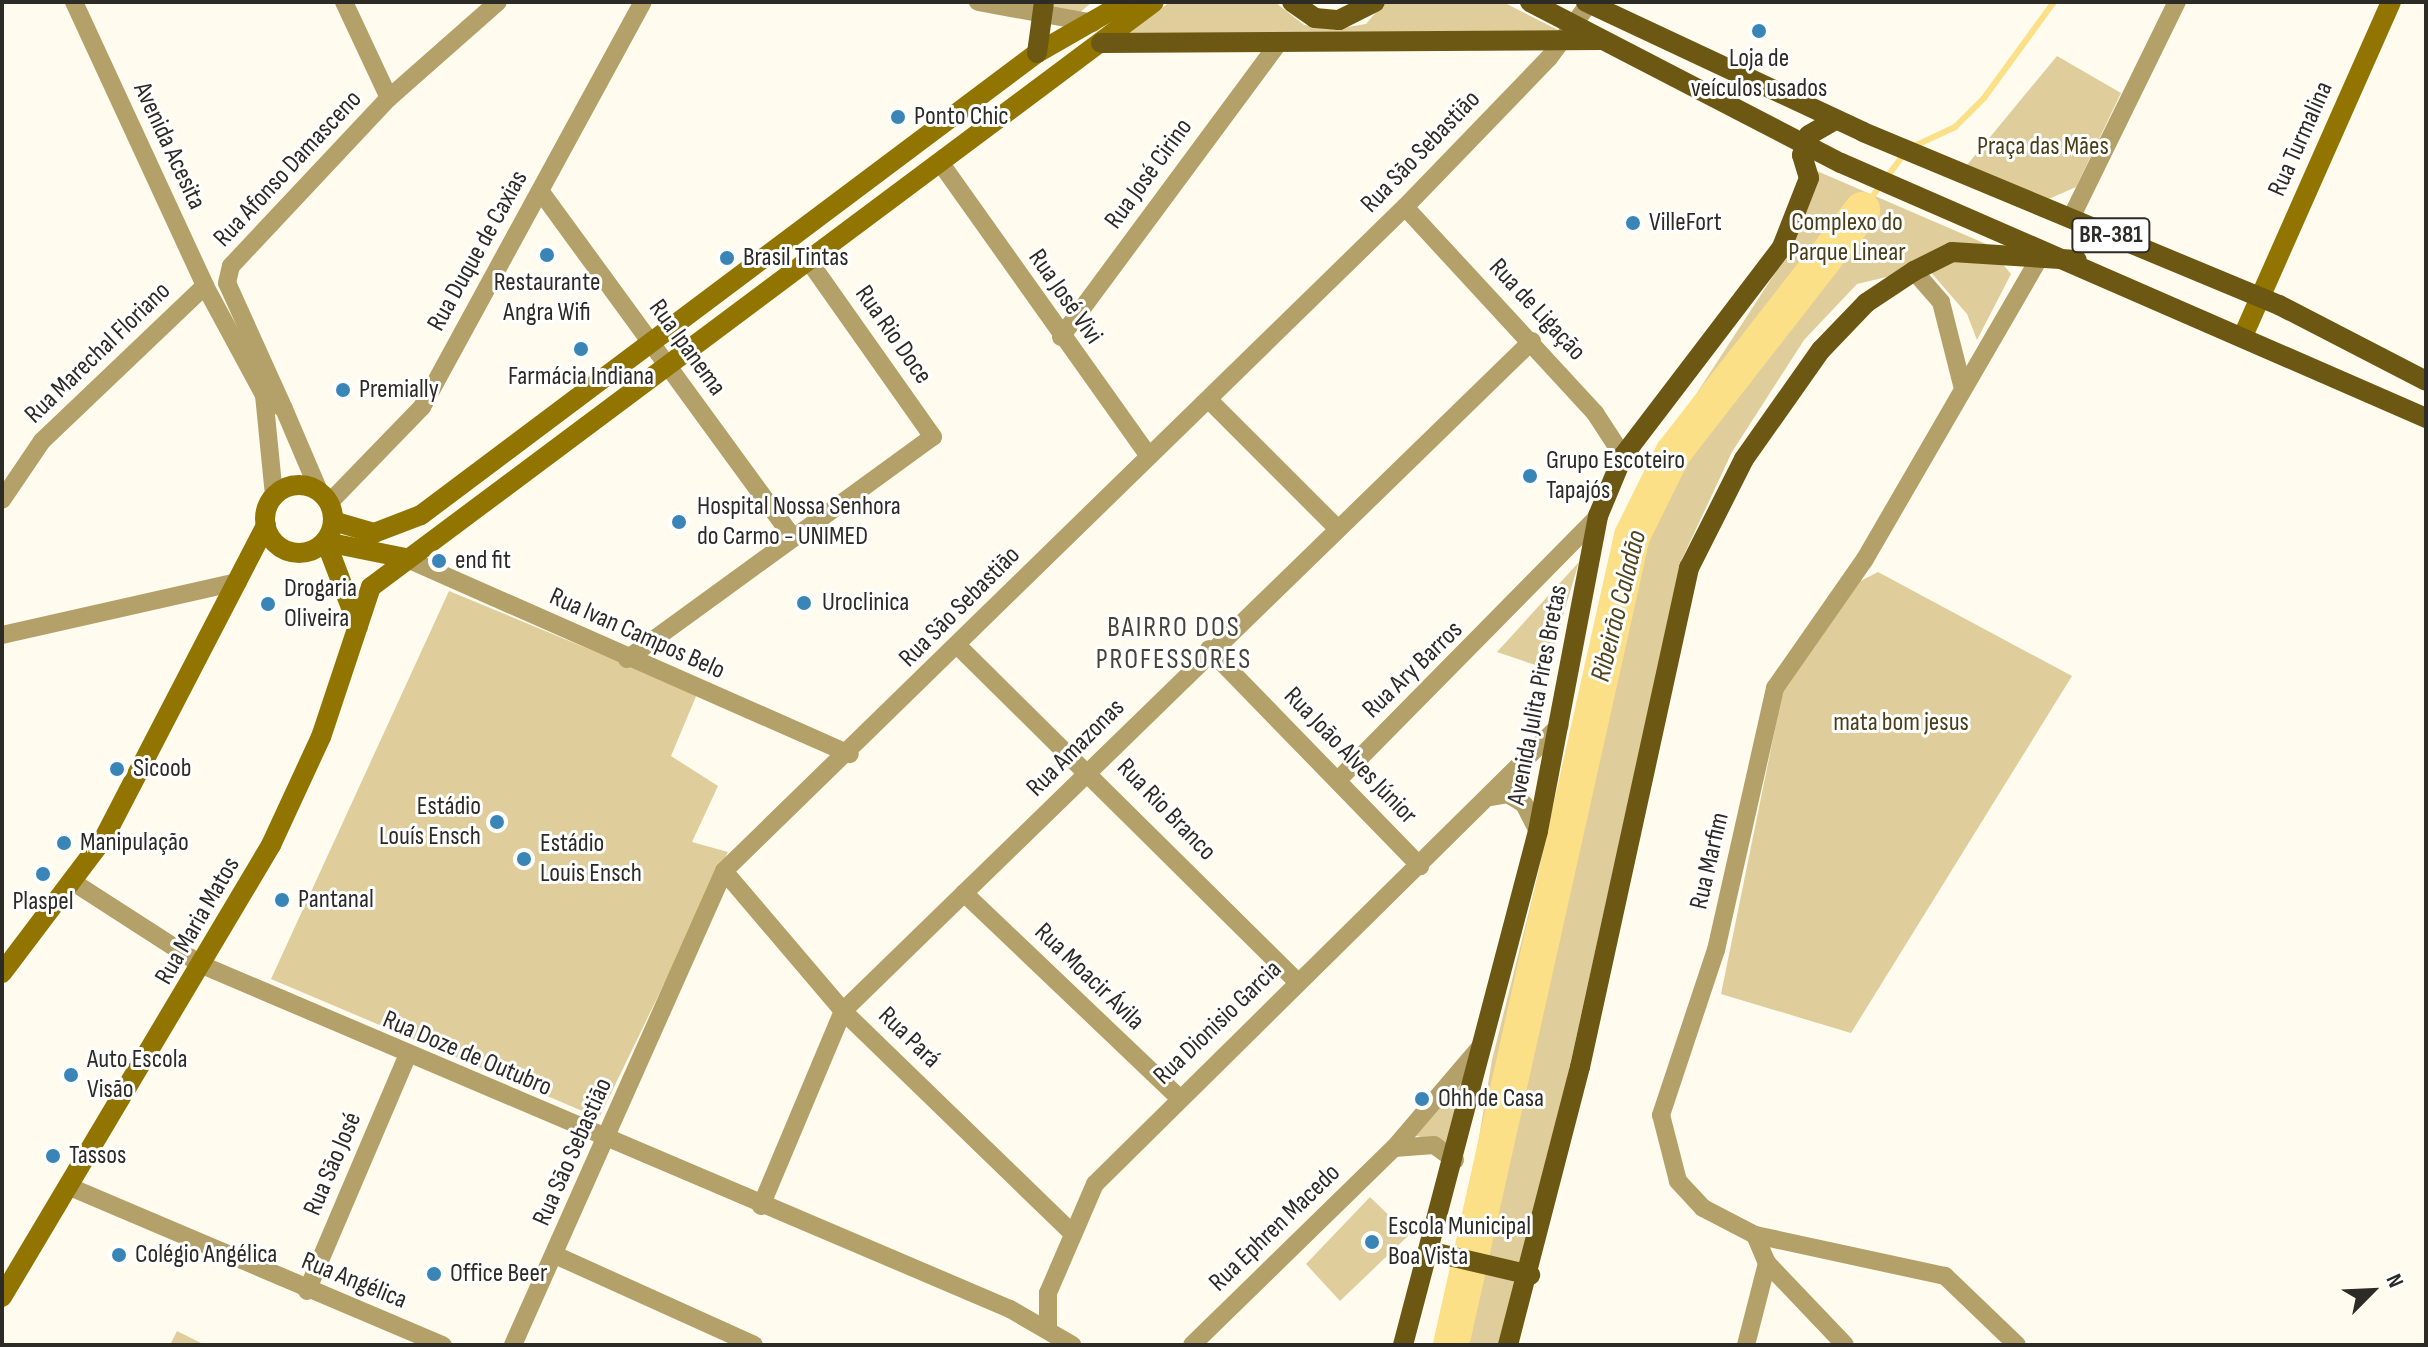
<!DOCTYPE html>
<html>
<head>
<meta charset="utf-8">
<style>
	body { margin:0 }
	#map { position:relative; width:2428px; height:1347px; overflow:hidden; background:#fffbee; font-family:"Sofia Sans Condensed",sans-serif }
	div>[style] { position:absolute }
	[style*='--x'] { left:calc(var(--x)*1px); top:calc(var(--y)*1px); width:calc(var(--w)*1px); rotate:calc(var(--a)*1deg) }
	.green>* { inset:0; background:#dfce9b }
	.stream>* { height:6px; margin:-3px; padding:0 3px; transform-origin:3px; border-radius:3px; background:#fce087 }
	.river>* { height:36px; margin:-18px; padding:0 18px; transform-origin:18px; border-radius:18px; background:#fce087 }
	.street>* { height:18px; margin:-9px; padding:0 9px; transform-origin:9px; border-radius:9px; background:#b4a169 }
	.secondary>* { height:20px; margin:-10px; padding:0 10px; transform-origin:10px; border-radius:10px; background:#917500 }
	.secondary>.ring { margin:-10px; padding:0; box-sizing:content-box; background:none; border:20px solid #917500; border-radius:50% }
	.primary>* { height:20px; margin:-10px; padding:0 10px; transform-origin:10px; border-radius:10px; background:#6c5812 }
	.dots>* { width:22px; height:22px; translate:-50% -50%; box-sizing:border-box; border:4px solid #fff; border-radius:50% }
	span { translate:-50% -50%; white-space:nowrap; text-align:center; line-height:1.15; -webkit-text-stroke:6px #fff; paint-order:stroke }
	.shield-label span { padding:2px 6px; background:#fff; border:2px solid; border-radius:6px; -webkit-text-stroke-width:0 }
	.shield-label { font-size:24px; color:#2d2b26; font-weight:700 }
	.poi-label { font-size:26px; color:#2d2b26 }
	.left { translate:0 -50%; text-align:left }
	.right { translate:-100% -50%; text-align:right }
	.street-label { font-size:26px; color:#2d2b26 }
	.park-label { font-size:26px; color:#4a3e18 }
	.water-label { font-size:28px; color:#50441e; font-style:italic }
	.neighbourhood-label { font-size:28px; color:#464338; letter-spacing:2px }
	.frame { position:absolute; inset:0; border:4px solid #2d2b26; pointer-events:none }
	.north { position:absolute; left:2332px; top:1251px; width:80px; height:80px; -webkit-text-stroke:6px #fff; paint-order:stroke; rotate:66deg; font-size:22px; font-weight:700; line-height:32px; text-align:center; color:#2d2b26 }
	.north::after { content:''; display:block; margin:auto; width:28px; height:36px; background:#2d2b26; clip-path:polygon(50% 0,100% 100%,50% 72%,0 100%) }
</style>
</head>
<body>
<div id="map">
	<div class="green">
		<i style="clip-path:polygon(1049px 2px,1092px 2px,1077px 15px,1050px 9px)"></i>
		<i style="clip-path:polygon(1170px 2px,1275px 2px,1304px 25px,1335px 29px,1366px 24px,1385px 2px,1503px 2px,1564px 33px,1119px 38px)"></i>
		<i style="clip-path:polygon(2057px 56px,2121px 93px,2076px 187px,2044px 201px,1967px 165px)"></i>
		<i style="clip-path:polygon(1810px 168px,2000px 250px,1857px 284px,1804px 340px,1732px 452px,1682px 559px,1508px 1345px,1435px 1345px,1455px 1280px,1492px 1060px,1625px 527px,1663px 445px,1777px 270px,1813px 191px)"></i>
		<i style="clip-path:polygon(1949px 261px,2001px 262px,2011px 274px,1977px 340px,1967px 314px,1928px 269px)"></i>
		<i style="clip-path:polygon(1579px 562px,1547px 669px,1497px 652px)"></i>
		<i style="clip-path:polygon(1878px 572px,2072px 676px,1851px 1033px,1721px 994px,1786px 675px,1851px 586px)"></i>
		<i style="clip-path:polygon(449px 591px,697px 694px,671px 756px,718px 786px,692px 842px,728px 852px,599px 1118px,271px 979px)"></i>
		<i style="clip-path:polygon(1469px 1073px,1449px 1143px,1412px 1135px)"></i>
		<i style="clip-path:polygon(1370px 1197px,1409px 1235px,1340px 1301px,1306px 1264px)"></i>
		<i style="clip-path:polygon(177px 1331px,205px 1345px,170px 1345px)"></i>
	</div>
	<div class="stream">
		<i style="--x:1862;--y:210;--w:76;--a:-53"></i>
		<i style="--x:1908;--y:149;--w:52;--a:-25.1"></i>
		<i style="--x:1955;--y:127;--w:41;--a:-45"></i>
		<i style="--x:1984;--y:98;--w:119;--a:-53.9"></i>
	</div>
	<div class="river">
		<i style="--x:1451;--y:1345;--w:829;--a:-77.39"></i>
		<i style="--x:1632;--y:536;--w:93;--a:-63.7"></i>
		<i style="--x:1673;--y:453;--w:308;--a:-52.1"></i>
	</div>
	<div class="street">
		<i style="--x:74;--y:2;--w:313;--a:65.2"></i>
		<i style="--x:205;--y:286;--w:124;--a:61.6"></i>
		<i style="--x:264;--y:395;--w:24;--a:35"></i>
		<i style="--x:284;--y:409;--w:89;--a:66.9"></i>
		<i style="--x:344;--y:2;--w:106;--a:64.9"></i>
		<i style="--x:978;--y:2;--w:117;--a:10.3"></i>
		<i style="--x:942;--y:165;--w:357;--a:54.6"></i>
		<i style="--x:541;--y:192;--w:424;--a:53.9"></i>
		<i style="--x:1405;--y:207;--w:280;--a:47.3"></i>
		<i style="--x:1595;--y:413;--w:51;--a:56.9"></i>
		<i style="--x:2071;--y:218;--w:241;--a:-63.9"></i>
		<i style="--x:1914;--y:271;--w:41;--a:48.9"></i>
		<i style="--x:1941;--y:302;--w:86;--a:75.8"></i>
		<i style="--x:1061;--y:337;--w:368;--a:-53.5"></i>
		<i style="--x:264;--y:395;--w:100;--a:84.3"></i>
		<i style="--x:1210;--y:401;--w:177;--a:45"></i>
		<i style="--x:284;--y:409;--w:138;--a:-114.3"></i>
		<i style="--x:227;--y:283;--w:17;--a:-77"></i>
		<i style="--x:231;--y:266;--w:231;--a:-46.8"></i>
		<i style="--x:389;--y:98;--w:145;--a:-41.4"></i>
		<i style="--x:2;--y:500;--w:71;--a:-55.9"></i>
		<i style="--x:42;--y:441;--w:225;--a:-43.6"></i>
		<i style="--x:329;--y:503;--w:134;--a:-45.9"></i>
		<i style="--x:422;--y:407;--w:461;--a:-61.4"></i>
		<i style="--x:405;--y:558;--w:486;--a:23.8"></i>
		<i style="--x:2;--y:635;--w:242;--a:-12.7"></i>
		<i style="--x:958;--y:646;--w:478;--a:44.7"></i>
		<i style="--x:1209;--y:649;--w:303;--a:45.8"></i>
		<i style="--x:627;--y:659;--w:378;--a:-36"></i>
		<i style="--x:933;--y:437;--w:212;--a:-125.2"></i>
		<i style="--x:1339;--y:779;--w:369;--a:-45.4"></i>
		<i style="--x:1490;--y:797;--w:18;--a:-9"></i>
		<i style="--x:1508;--y:794;--w:19;--a:32"></i>
		<i style="--x:1524;--y:804;--w:30;--a:63"></i>
		<i style="--x:724;--y:871;--w:184;--a:49.6"></i>
		<i style="--x:843;--y:1011;--w:316;--a:44.1"></i>
		<i style="--x:73;--y:882;--w:153;--a:32.8"></i>
		<i style="--x:202;--y:965;--w:878;--a:23.06"></i>
		<i style="--x:1010;--y:1309;--w:72;--a:30.1"></i>
		<i style="--x:964;--y:893;--w:296;--a:43.6"></i>
		<i style="--x:1394;--y:1148;--w:40;--a:-4.3"></i>
		<i style="--x:1434;--y:1145;--w:26;--a:36"></i>
		<i style="--x:70;--y:1187;--w:405;--a:23"></i>
		<i style="--x:761;--y:1206;--w:212;--a:-67.2"></i>
		<i style="--x:843;--y:1011;--w:961;--a:-44.2"></i>
		<i style="--x:1755;--y:1235;--w:30;--a:67"></i>
		<i style="--x:1767;--y:1263;--w:113;--a:46.4"></i>
		<i style="--x:555;--y:1255;--w:218;--a:24.3"></i>
		<i style="--x:307;--y:1291;--w:254;--a:-66.9"></i>
		<i style="--x:1048;--y:1327;--w:34;--a:-90"></i>
		<i style="--x:1048;--y:1293;--w:119;--a:-66.7"></i>
		<i style="--x:1095;--y:1184;--w:653;--a:-44.63"></i>
		<i style="--x:513;--y:1345;--w:519;--a:-66"></i>
		<i style="--x:724;--y:871;--w:951;--a:-44.28"></i>
		<i style="--x:1405;--y:207;--w:207;--a:-46"></i>
		<i style="--x:1549;--y:58;--w:69;--a:-53.8"></i>
		<i style="--x:1192;--y:1345;--w:282;--a:-44.3"></i>
		<i style="--x:1394;--y:1148;--w:135;--a:-49.5"></i>
		<i style="--x:1746;--y:1345;--w:85;--a:-75.6"></i>
		<i style="--x:2017;--y:1345;--w:100;--a:-136.2"></i>
		<i style="--x:1945;--y:1276;--w:194;--a:-167.8"></i>
		<i style="--x:1755;--y:1235;--w:59;--a:-152.6"></i>
		<i style="--x:1703;--y:1208;--w:37;--a:-133"></i>
		<i style="--x:1678;--y:1181;--w:68;--a:-104.4"></i>
		<i style="--x:1661;--y:1115;--w:174;--a:-71.6"></i>
		<i style="--x:1716;--y:950;--w:269;--a:-77.3"></i>
		<i style="--x:1775;--y:688;--w:157;--a:-55.1"></i>
		<i style="--x:1865;--y:559;--w:349;--a:-59.9"></i>
		<i style="--x:2040;--y:257;--w:10;--a:-135"></i>
	</div>
	<div class="secondary">
		<i style="--x:2243;--y:336;--w:365;--a:-66.1"></i>
		<i class="ring" style="left:265px;top:485px;width:48px;height:48px"></i>
		<i style="--x:333;--y:521;--w:43;--a:16.3"></i>
		<i style="--x:374;--y:533;--w:50;--a:-21"></i>
		<i style="--x:421;--y:515;--w:770;--a:-36.87"></i>
		<i style="--x:1037;--y:53;--w:103;--a:-29.8"></i>
		<i style="--x:326;--y:542;--w:90;--a:69.1"></i>
		<i style="--x:326;--y:542;--w:81;--a:11.4"></i>
		<i style="--x:2;--y:973;--w:169;--a:-52.9"></i>
		<i style="--x:104;--y:838;--w:352;--a:-62.6"></i>
		<i style="--x:2;--y:1297;--w:526;--a:-59.24"></i>
		<i style="--x:271;--y:845;--w:119;--a:-65.2"></i>
		<i style="--x:321;--y:737;--w:158;--a:-71.6"></i>
		<i style="--x:371;--y:587;--w:977;--a:-36.76"></i>
	</div>
	<div class="primary">
		<i style="--x:1292;--y:2;--w:28;--a:35"></i>
		<i style="--x:1315;--y:18;--w:24;--a:5"></i>
		<i style="--x:1339;--y:20;--w:40;--a:-26.6"></i>
		<i style="--x:1530;--y:2;--w:350;--a:27.4"></i>
		<i style="--x:1841;--y:163;--w:638;--a:23.55"></i>
		<i style="--x:1586;--y:2;--w:306;--a:25.1"></i>
		<i style="--x:1863;--y:132;--w:451;--a:22.6"></i>
		<i style="--x:2279;--y:305;--w:165;--a:27.3"></i>
		<i style="--x:1101;--y:43;--w:500;--a:-0.34"></i>
		<i style="--x:1037;--y:53;--w:51;--a:-82.2"></i>
		<i style="--x:1428;--y:1251;--w:105;--a:13.2"></i>
		<i style="--x:1403;--y:1345;--w:531;--a:-75.28"></i>
		<i style="--x:1538;--y:831;--w:321;--a:-79.2"></i>
		<i style="--x:1598;--y:516;--w:65;--a:-67.4"></i>
		<i style="--x:1623;--y:456;--w:263;--a:-52.7"></i>
		<i style="--x:1782;--y:247;--w:74;--a:-68.6"></i>
		<i style="--x:1809;--y:178;--w:24;--a:-107"></i>
		<i style="--x:1802;--y:155;--w:21;--a:-71"></i>
		<i style="--x:1809;--y:135;--w:30;--a:-30"></i>
		<i style="--x:1508;--y:1345;--w:287;--a:-75.5"></i>
		<i style="--x:1580;--y:1067;--w:511;--a:-77.68"></i>
		<i style="--x:1689;--y:568;--w:122;--a:-63.2"></i>
		<i style="--x:1744;--y:459;--w:133;--a:-54.8"></i>
		<i style="--x:1821;--y:350;--w:65;--a:-46.2"></i>
		<i style="--x:1866;--y:303;--w:58;--a:-33.7"></i>
		<i style="--x:1914;--y:271;--w:42;--a:-26.6"></i>
		<i style="--x:1952;--y:252;--w:125;--a:3.7"></i>
	</div>
	<div class="dots">
		<i style="left:1759px;top:31px;background:#3a85b8"></i>
		<i style="left:898px;top:117px;background:#3a85b8"></i>
		<i style="left:1633px;top:223px;background:#3a85b8"></i>
		<i style="left:547px;top:255px;background:#3a85b8"></i>
		<i style="left:727px;top:258px;background:#3a85b8"></i>
		<i style="left:581px;top:349px;background:#3a85b8"></i>
		<i style="left:343px;top:390px;background:#3a85b8"></i>
		<i style="left:1530px;top:476px;background:#3a85b8"></i>
		<i style="left:679px;top:522px;background:#3a85b8"></i>
		<i style="left:439px;top:561px;background:#3a85b8"></i>
		<i style="left:804px;top:603px;background:#3a85b8"></i>
		<i style="left:268px;top:604px;background:#3a85b8"></i>
		<i style="left:117px;top:769px;background:#3a85b8"></i>
		<i style="left:497px;top:822px;background:#3a85b8"></i>
		<i style="left:64px;top:843px;background:#3a85b8"></i>
		<i style="left:524px;top:859px;background:#3a85b8"></i>
		<i style="left:43px;top:874px;background:#3a85b8"></i>
		<i style="left:282px;top:900px;background:#3a85b8"></i>
		<i style="left:71px;top:1075px;background:#3a85b8"></i>
		<i style="left:1422px;top:1099px;background:#3a85b8"></i>
		<i style="left:53px;top:1156px;background:#3a85b8"></i>
		<i style="left:1372px;top:1242px;background:#3a85b8"></i>
		<i style="left:119px;top:1255px;background:#3a85b8"></i>
		<i style="left:434px;top:1274px;background:#3a85b8"></i>
	</div>
	<div class="shield-label">
		<span style="left:2111px;top:235px">BR-381</span>
	</div>
	<div class="poi-label">
		<span style="left:1759px;top:74px">Loja de<br>veículos usados</span>
		<span class="left" style="left:914px;top:117px">Ponto Chic</span>
		<span class="left" style="left:1649px;top:223px">VilleFort</span>
		<span class="left" style="left:743px;top:258px">Brasil Tintas</span>
		<span style="left:547px;top:298px">Restaurante<br>Angra Wifi</span>
		<span style="left:581px;top:377px">Farmácia Indiana</span>
		<span class="left" style="left:359px;top:390px">Premially</span>
		<span class="left" style="left:1546px;top:476px">Grupo Escoteiro<br>Tapajós</span>
		<span class="left" style="left:697px;top:522px">Hospital Nossa Senhora<br>do Carmo - UNIMED</span>
		<span class="left" style="left:455px;top:561px">end fit</span>
		<span class="left" style="left:284px;top:604px">Drogaria<br>Oliveira</span>
		<span class="left" style="left:822px;top:603px">Uroclinica</span>
		<span class="left" style="left:133px;top:769px">Sicoob</span>
		<span class="right" style="left:481px;top:822px">Estádio<br>Louís Ensch</span>
		<span class="left" style="left:80px;top:843px">Manipulação</span>
		<span class="left" style="left:540px;top:859px">Estádio<br>Louis Ensch</span>
		<span class="left" style="left:298px;top:900px">Pantanal</span>
		<span style="left:43px;top:902px">Plaspel</span>
		<span class="left" style="left:87px;top:1075px">Auto Escola<br>Visão</span>
		<span class="left" style="left:1438px;top:1099px">Ohh de Casa</span>
		<span class="left" style="left:69px;top:1156px">Tassos</span>
		<span class="left" style="left:1388px;top:1242px">Escola Municipal<br>Boa Vista</span>
		<span class="left" style="left:135px;top:1255px">Colégio Angélica</span>
		<span class="left" style="left:450px;top:1274px">Office Beer</span>
	</div>
	<div class="street-label">
		<span style="left:2301px;top:139px;rotate:-66deg">Rua Turmalina</span>
		<span style="left:169px;top:146px;rotate:65deg">Avenida Acesita</span>
		<span style="left:1421px;top:152px;rotate:-46deg">Rua São Sebastião</span>
		<span style="left:288px;top:169px;rotate:-47deg">Rua Afonso Damasceno</span>
		<span style="left:1149px;top:174px;rotate:-54deg">Rua José Cirino</span>
		<span style="left:478px;top:251px;rotate:-61deg">Rua Duque de Caxias</span>
		<span style="left:1065px;top:297px;rotate:55deg">Rua José Vivi</span>
		<span style="left:1537px;top:310px;rotate:47deg">Rua de Ligação</span>
		<span style="left:893px;top:335px;rotate:55deg">Rua Rio Doce</span>
		<span style="left:687px;top:348px;rotate:54deg">Rua Ipanema</span>
		<span style="left:98px;top:353px;rotate:-44deg">Rua Marechal Floriano</span>
		<span style="left:960px;top:607px;rotate:-45deg">Rua São Sebastião</span>
		<span style="left:637px;top:634px;rotate:24deg">Rua Ivan Campos Belo</span>
		<span style="left:1413px;top:670px;rotate:-44deg">Rua Ary Barros</span>
		<span style="left:1538px;top:695px;rotate:-79deg">Avenida Julita Pires Bretas</span>
		<span style="left:1076px;top:748px;rotate:-45deg">Rua Amazonas</span>
		<span style="left:1350px;top:756px;rotate:46deg">Rua João Alves Júnior</span>
		<span style="left:1166px;top:810px;rotate:46deg">Rua Rio Branco</span>
		<span style="left:1710px;top:861px;rotate:-77deg">Rua Marfim</span>
		<span style="left:198px;top:921px;rotate:-60deg">Rua Maria Matos</span>
		<span style="left:1089px;top:977px;rotate:44deg">Rua Moacir Ávila</span>
		<span style="left:1218px;top:1023px;rotate:-44deg">Rua Dionisio Garcia</span>
		<span style="left:909px;top:1038px;rotate:44deg">Rua Pará</span>
		<span style="left:467px;top:1054px;rotate:23deg">Rua Doze de Outubro</span>
		<span style="left:573px;top:1152px;rotate:-66deg">Rua São Sebastião</span>
		<span style="left:333px;top:1164px;rotate:-67deg">Rua São José</span>
		<span style="left:1275px;top:1228px;rotate:-44deg">Rua Ephren Macedo</span>
		<span style="left:354px;top:1281px;rotate:22deg">Rua Angélica</span>
	</div>
	<div class="park-label">
		<span style="left:2043px;top:147px">Praça das Mães</span>
		<span style="left:1847px;top:238px">Complexo do<br>Parque Linear</span>
		<span style="left:1901px;top:723px">mata bom jesus</span>
	</div>
	<div class="water-label">
		<span style="left:1619px;top:606px;rotate:-76deg">Ribeirão Caladão</span>
	</div>
	<div class="neighbourhood-label">
		<span style="left:1174px;top:644px">BAIRRO DOS<br>PROFESSORES</span>
	</div>
	<div class="frame"></div>
	<div class="north">N</div>
</div>
</body>
</html>
